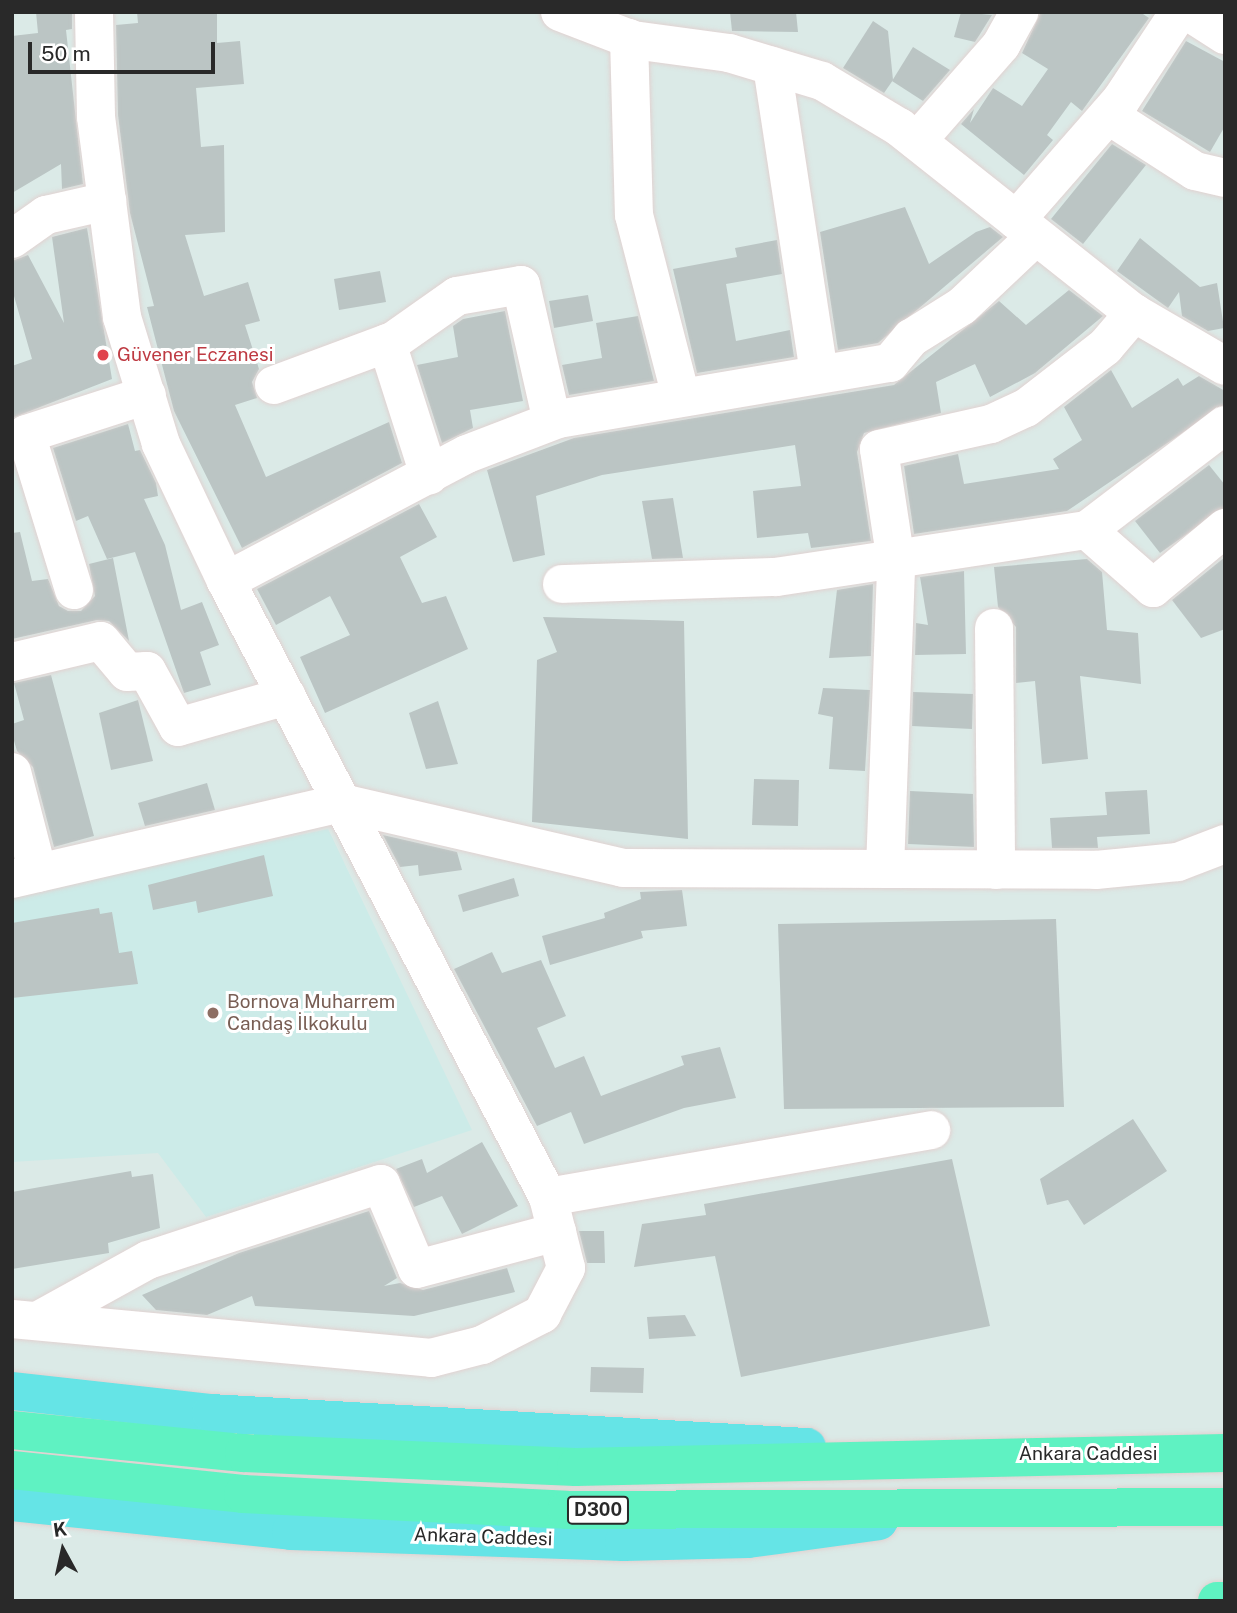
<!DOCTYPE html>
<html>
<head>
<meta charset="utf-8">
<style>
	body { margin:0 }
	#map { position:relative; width:1237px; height:1613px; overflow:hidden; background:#dbeae7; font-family:"Public Sans",sans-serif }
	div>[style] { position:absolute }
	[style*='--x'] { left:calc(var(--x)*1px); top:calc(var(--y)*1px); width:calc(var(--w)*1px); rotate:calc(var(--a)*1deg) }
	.education>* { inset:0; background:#ccebe8 }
	.building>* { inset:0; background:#bbc5c4 }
	.roads { filter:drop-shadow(0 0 2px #e1d2d1) drop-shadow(0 0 2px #e1d2d1) }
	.minor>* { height:38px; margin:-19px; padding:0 19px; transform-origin:19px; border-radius:19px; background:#fff }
	.major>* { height:38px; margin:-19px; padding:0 19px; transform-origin:19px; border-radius:19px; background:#65e4e6 }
	.highway>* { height:38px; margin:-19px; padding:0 19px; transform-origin:19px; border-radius:19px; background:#5ff2c2 }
	.dots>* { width:19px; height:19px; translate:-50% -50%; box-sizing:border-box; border:4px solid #fff; border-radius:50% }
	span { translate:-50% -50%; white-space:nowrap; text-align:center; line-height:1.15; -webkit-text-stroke:6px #fff; paint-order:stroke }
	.shield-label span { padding:2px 5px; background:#fff; border:2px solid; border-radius:5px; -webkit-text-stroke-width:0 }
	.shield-label { font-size:18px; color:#292929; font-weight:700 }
	.health-label { font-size:19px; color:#be3a42 }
	.left { translate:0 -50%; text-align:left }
	.education-label { font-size:19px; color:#785e54 }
	.street-label { font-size:19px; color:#292929 }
	.frame { position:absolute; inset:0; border:14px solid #292929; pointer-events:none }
	.north { position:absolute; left:28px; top:1515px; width:70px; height:70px; -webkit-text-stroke:5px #fff; paint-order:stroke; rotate:352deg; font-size:19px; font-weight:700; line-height:28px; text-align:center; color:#292929 }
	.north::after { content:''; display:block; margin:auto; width:24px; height:32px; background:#292929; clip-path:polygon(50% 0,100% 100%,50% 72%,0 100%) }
	.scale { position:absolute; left:28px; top:42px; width:187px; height:32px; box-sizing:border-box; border:4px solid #292929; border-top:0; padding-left:9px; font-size:21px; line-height:24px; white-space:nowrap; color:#292929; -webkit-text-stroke:5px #fff; paint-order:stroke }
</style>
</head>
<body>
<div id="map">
	<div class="education">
		<i style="clip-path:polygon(328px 829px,472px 1130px,206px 1217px,158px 1153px,12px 1162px,12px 896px)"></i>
	</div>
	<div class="building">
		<i style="clip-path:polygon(36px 12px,72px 12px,72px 29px,66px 30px,83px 184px,62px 189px,61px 164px,12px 193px,12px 36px,38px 33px)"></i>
		<i style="clip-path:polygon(137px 12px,217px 12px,217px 43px,240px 41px,244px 84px,196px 88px,201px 147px,224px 145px,225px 232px,185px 235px,204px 296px,248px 282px,260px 321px,245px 325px,259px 369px,252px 382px,257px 398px,235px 405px,266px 477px,389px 422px,402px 463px,242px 548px,174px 411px,147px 307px,154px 306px,130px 213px,118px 115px,116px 25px,138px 23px)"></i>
		<i style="clip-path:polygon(730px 12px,796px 12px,798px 32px,732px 31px)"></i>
		<i style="clip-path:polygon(961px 12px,992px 15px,975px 42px,954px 37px)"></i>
		<i style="clip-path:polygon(1041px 12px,1140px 12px,1149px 18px,1082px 111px,1071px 102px,1047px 135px,1053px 140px,1024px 175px,961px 124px,974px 109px,970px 123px,993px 88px,1022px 106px,1048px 69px,1022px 53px)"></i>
		<i style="clip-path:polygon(873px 21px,888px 31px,893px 80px,884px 93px,843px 68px)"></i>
		<i style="clip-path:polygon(1186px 41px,1225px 62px,1225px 126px,1210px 152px,1142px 111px)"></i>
		<i style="clip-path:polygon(913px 47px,950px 70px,923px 101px,892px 81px)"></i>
		<i style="clip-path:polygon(1112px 144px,1146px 165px,1083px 244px,1051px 219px)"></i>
		<i style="clip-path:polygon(905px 207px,929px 264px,976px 232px,990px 227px,1003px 237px,878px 343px,838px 350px,820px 232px)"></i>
		<i style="clip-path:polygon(87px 228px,112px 379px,12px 418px,12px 366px,32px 359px,12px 289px,12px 261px,28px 255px,64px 323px,52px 237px)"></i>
		<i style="clip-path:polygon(1140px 238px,1200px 287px,1217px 283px,1224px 328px,1208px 331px,1182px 316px,1179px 292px,1168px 308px,1117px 271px)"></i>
		<i style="clip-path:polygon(777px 240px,782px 274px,726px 284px,736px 341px,790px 330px,794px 357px,697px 373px,673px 269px,737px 257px,735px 248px)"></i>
		<i style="clip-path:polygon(380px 271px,386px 302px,339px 310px,334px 279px)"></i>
		<i style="clip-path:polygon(1069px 290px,1103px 316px,1035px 373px,990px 397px,975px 364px,936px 382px,941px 413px,864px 433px,857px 452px,871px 541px,811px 548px,808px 533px,757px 538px,753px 491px,801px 486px,795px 445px,602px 475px,536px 496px,545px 555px,513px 562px,487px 470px,574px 438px,894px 385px,999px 301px,1026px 325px)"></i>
		<i style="clip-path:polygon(588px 295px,593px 321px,554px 328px,549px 301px)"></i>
		<i style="clip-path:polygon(505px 311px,523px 401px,470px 410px,473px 428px,442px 443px,417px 365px,458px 357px,453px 326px,463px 319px)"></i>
		<i style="clip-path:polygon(638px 316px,654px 381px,569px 395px,562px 365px,602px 358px,596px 323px)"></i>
		<i style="clip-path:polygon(1111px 370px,1132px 408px,1178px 378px,1183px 386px,1199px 376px,1225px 391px,1225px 404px,1067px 511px,914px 534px,904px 466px,958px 454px,964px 484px,1059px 469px,1053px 459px,1082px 440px,1064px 407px)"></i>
		<i style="clip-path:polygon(128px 424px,135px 451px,140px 450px,156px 483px,158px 496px,144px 499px,165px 545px,181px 610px,202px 602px,219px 645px,200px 652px,211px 685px,184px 693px,135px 552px,107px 559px,88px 516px,76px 521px,53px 448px)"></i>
		<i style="clip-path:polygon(1209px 465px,1225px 485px,1225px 507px,1160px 553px,1135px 521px)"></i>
		<i style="clip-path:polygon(673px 498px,683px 558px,652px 559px,642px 501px)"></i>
		<i style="clip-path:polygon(419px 504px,437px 537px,400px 557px,422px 603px,446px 596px,468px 649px,325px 713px,300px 657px,350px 635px,330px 596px,276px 625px,257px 589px)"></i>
		<i style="clip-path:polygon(20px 532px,32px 581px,48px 579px,59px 606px,68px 611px,81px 611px,95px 596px,89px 564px,113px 558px,129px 641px,109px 621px,97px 620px,12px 639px,12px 533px)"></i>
		<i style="clip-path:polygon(1225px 557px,1225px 629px,1201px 638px,1172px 600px)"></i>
		<i style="clip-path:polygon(1087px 559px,1102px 572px,1107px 630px,1138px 633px,1141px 684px,1080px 676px,1088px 759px,1042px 764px,1035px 681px,1016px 683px,1016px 627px,998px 607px,994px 567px)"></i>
		<i style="clip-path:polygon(964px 571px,966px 654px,915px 655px,916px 623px,928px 625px,920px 577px)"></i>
		<i style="clip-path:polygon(873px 584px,871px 656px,829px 658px,837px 590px)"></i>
		<i style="clip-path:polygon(543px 617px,684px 621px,688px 839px,532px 822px,537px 660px,557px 652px)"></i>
		<i style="clip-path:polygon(51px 675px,94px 836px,54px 847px,33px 767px,17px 751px,12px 734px,12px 724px,24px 720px,14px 683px)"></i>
		<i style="clip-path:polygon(823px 688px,870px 690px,865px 771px,829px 769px,833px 717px,818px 714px)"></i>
		<i style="clip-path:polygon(913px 692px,973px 694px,972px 729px,912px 726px)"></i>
		<i style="clip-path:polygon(138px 700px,153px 761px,111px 770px,99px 713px)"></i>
		<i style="clip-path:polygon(438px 701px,458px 764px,426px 769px,409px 713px)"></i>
		<i style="clip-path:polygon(754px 779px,799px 780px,798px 826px,752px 825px)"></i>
		<i style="clip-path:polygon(207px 783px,215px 810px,145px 826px,138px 803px)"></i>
		<i style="clip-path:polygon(1147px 790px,1150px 834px,1097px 837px,1098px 848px,1052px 848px,1050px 818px,1107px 815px,1105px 792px)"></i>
		<i style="clip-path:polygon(910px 791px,973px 794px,974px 847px,908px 844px)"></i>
		<i style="clip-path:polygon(383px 835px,457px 852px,462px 870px,419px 876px,418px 865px,400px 867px)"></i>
		<i style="clip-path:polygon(264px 855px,273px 896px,198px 913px,196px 901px,153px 910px,148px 885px)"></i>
		<i style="clip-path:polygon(514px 878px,519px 896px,463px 912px,458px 895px)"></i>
		<i style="clip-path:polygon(682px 890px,687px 926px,641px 931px,643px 938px,550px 965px,542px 936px,605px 918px,604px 913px,641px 899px,640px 892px)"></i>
		<i style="clip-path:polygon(99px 908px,100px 914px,112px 912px,119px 953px,132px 951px,138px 984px,12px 998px,12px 923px)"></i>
		<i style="clip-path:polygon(1056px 919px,1064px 1107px,784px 1109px,778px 924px)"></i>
		<i style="clip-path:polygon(492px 952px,502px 973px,541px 960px,566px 1016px,537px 1028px,555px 1068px,584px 1056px,601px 1096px,684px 1065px,681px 1056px,720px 1047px,736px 1098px,684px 1108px,584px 1144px,571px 1112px,537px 1126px,454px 969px)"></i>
		<i style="clip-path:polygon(1133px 1119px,1167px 1171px,1084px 1225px,1068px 1200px,1047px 1205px,1040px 1179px)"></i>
		<i style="clip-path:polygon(482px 1142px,518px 1206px,462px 1234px,442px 1196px,414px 1207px,396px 1169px,422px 1159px,427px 1173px)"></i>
		<i style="clip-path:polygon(952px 1159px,990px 1326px,741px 1377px,715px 1256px,634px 1267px,642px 1224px,706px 1215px,704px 1204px)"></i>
		<i style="clip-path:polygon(131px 1171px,132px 1177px,153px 1174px,160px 1228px,108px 1243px,109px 1253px,12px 1269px,12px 1192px)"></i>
		<i style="clip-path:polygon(369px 1211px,397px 1278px,384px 1286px,400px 1283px,423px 1290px,507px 1268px,515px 1292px,414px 1316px,255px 1306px,252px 1296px,207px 1315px,156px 1310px,142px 1295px,239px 1253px)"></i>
		<i style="clip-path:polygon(579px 1231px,604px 1231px,605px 1263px,587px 1263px)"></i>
		<i style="clip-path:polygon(685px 1315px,696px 1336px,649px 1339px,647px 1317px)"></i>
		<i style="clip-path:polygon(591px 1367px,644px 1368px,643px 1393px,590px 1392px)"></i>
	</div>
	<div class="roads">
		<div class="minor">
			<i style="--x:560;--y:12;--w:78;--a:21"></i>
			<i style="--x:633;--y:40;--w:97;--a:7.7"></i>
			<i style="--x:729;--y:53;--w:97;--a:16.8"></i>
			<i style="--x:822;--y:81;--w:90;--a:30.9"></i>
			<i style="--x:899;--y:127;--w:300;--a:38.4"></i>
			<i style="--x:1134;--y:313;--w:105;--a:30.2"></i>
			<i style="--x:1189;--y:12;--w:43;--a:32.6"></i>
			<i style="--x:629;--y:38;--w:177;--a:88.4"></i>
			<i style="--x:634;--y:215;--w:188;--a:75.5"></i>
			<i style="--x:772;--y:66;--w:311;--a:81.3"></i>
			<i style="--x:1108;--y:115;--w:103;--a:32.8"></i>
			<i style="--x:1195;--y:171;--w:31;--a:13"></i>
			<i style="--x:917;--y:141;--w:128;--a:-48.8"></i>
			<i style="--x:1001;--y:45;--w:38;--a:-61"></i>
			<i style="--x:1016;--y:220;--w:159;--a:-48.8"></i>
			<i style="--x:1121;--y:100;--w:105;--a:-56.6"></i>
			<i style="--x:12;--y:239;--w:42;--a:-35.2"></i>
			<i style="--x:46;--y:215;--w:63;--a:-12.9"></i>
			<i style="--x:387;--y:343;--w:139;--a:72.3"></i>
			<i style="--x:274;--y:385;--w:127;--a:-20.3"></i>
			<i style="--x:393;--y:341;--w:78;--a:-35.1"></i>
			<i style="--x:457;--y:296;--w:65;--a:-9.8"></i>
			<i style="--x:521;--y:285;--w:139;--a:77.2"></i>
			<i style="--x:1087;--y:530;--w:88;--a:41.3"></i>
			<i style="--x:1153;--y:588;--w:94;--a:-39.8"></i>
			<i style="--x:226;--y:581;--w:272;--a:-27.8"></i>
			<i style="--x:467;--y:454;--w:97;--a:-21"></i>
			<i style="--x:558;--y:419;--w:337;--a:-9.6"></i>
			<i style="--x:890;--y:363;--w:33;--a:-50"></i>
			<i style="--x:911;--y:338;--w:60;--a:-32.1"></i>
			<i style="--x:962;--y:306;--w:99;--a:-43.4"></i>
			<i style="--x:562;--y:584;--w:214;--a:-1.9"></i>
			<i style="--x:776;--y:577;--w:315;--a:-8.6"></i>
			<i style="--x:1087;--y:530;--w:173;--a:-37.3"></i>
			<i style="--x:74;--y:590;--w:163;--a:-107.1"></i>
			<i style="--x:26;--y:434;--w:127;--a:-17.9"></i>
			<i style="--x:994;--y:628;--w:242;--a:89.5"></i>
			<i style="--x:12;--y:662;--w:91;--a:-13.3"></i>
			<i style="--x:101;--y:641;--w:40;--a:50"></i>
			<i style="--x:127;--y:672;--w:20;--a:-3"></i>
			<i style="--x:147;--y:671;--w:64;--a:61"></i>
			<i style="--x:178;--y:727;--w:113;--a:-15.9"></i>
			<i style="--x:12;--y:772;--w:104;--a:75.6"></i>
			<i style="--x:885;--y:869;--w:307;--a:-87.9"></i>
			<i style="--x:896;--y:562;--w:114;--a:-98.6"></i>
			<i style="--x:879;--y:449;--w:115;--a:-12.6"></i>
			<i style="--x:991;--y:424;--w:38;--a:-25"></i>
			<i style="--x:1026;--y:408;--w:100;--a:-37.7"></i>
			<i style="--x:1105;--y:347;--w:45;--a:-49.5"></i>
			<i style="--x:12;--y:879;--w:339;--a:-13"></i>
			<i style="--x:342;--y:803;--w:288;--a:13"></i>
			<i style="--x:623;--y:868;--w:473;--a:0.2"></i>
			<i style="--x:1096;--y:870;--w:82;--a:-5.6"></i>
			<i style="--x:1178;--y:862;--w:50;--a:-21"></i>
			<i style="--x:548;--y:1197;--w:389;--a:-9.9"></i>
			<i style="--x:12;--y:1319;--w:421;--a:5.3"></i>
			<i style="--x:431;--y:1358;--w:53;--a:-14.3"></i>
			<i style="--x:482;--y:1345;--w:68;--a:-27.3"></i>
			<i style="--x:542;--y:1314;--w:52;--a:-62.4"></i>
			<i style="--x:566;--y:1268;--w:73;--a:-104.2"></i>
			<i style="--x:548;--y:1197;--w:695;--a:-117.6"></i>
			<i style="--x:226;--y:581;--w:152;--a:-115.4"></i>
			<i style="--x:161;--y:444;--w:133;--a:-107.1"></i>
			<i style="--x:122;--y:317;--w:202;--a:-97.4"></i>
			<i style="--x:96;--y:117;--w:105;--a:-91.1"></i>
			<i style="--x:41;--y:1319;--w:122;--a:-28.9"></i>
			<i style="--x:148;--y:1260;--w:245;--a:-18.1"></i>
			<i style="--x:381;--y:1184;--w:92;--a:67"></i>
			<i style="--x:417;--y:1269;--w:145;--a:-14.8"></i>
		</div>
		<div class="major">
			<i style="--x:12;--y:1391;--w:200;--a:6.3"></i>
			<i style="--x:211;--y:1413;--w:597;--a:3.27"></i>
			<i style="--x:12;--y:1502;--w:281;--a:5.9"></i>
			<i style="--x:291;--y:1531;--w:333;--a:1.9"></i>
			<i style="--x:624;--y:1542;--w:124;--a:-1.4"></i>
			<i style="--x:748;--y:1539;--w:132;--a:-7.8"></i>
		</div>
		<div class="highway">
			<i style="--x:12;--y:1430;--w:233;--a:5.7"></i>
			<i style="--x:244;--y:1453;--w:332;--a:2.4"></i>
			<i style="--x:576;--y:1467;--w:649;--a:-1.24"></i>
			<i style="--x:12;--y:1470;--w:232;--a:5.9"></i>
			<i style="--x:243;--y:1494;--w:324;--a:2.8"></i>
			<i style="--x:567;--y:1510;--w:658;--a:-0.26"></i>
			<i style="--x:1217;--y:1601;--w:8;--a:0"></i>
		</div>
	</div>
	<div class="dots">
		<i style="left:103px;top:355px;background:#e0444e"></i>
		<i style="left:213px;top:1013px;background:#8d6e63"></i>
	</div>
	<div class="shield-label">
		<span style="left:598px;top:1510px">D300</span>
	</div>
	<div class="health-label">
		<span class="left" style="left:117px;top:355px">Güvener Eczanesi</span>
	</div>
	<div class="education-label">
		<span class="left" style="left:227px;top:1013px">Bornova Muharrem<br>Candaş İlkokulu</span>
	</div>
	<div class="street-label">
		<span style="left:1088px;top:1454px">Ankara Caddesi</span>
		<span style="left:483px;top:1537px;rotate:2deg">Ankara Caddesi</span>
	</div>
	<div class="frame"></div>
	<div class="north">K</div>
	<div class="scale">50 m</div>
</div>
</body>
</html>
